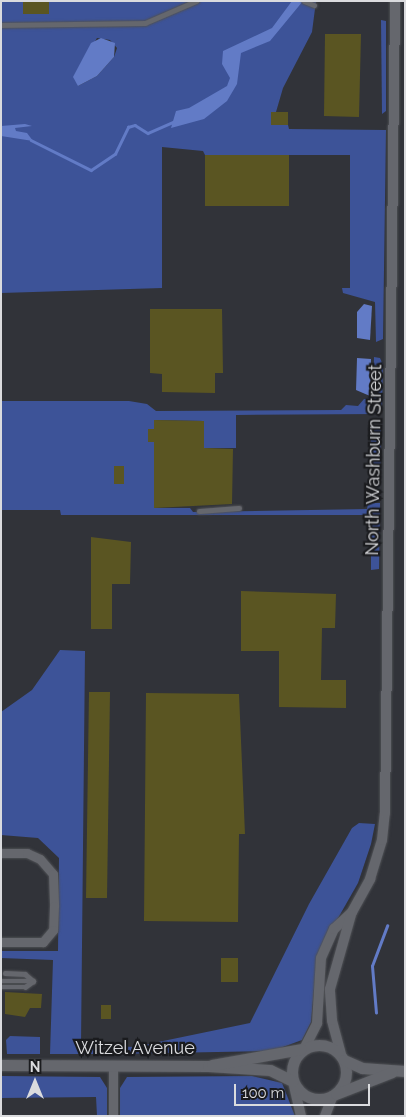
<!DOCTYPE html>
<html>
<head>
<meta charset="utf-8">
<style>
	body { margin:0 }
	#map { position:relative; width:406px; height:1117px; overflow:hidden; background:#313339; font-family:Raleway,sans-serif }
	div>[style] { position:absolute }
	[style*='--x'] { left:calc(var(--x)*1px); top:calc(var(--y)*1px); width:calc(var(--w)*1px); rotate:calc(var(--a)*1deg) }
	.green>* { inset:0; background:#3d5398 }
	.water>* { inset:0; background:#627bc6 }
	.stream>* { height:2.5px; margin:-1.25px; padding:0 1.25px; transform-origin:1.25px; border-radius:1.25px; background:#627bc6 }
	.building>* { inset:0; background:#5a5522 }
	.roads { filter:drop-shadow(0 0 1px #4f5155) drop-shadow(0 0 1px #4f5155) }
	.service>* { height:4.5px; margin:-2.25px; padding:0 2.25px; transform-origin:2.25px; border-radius:2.25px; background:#65676d }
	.minor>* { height:9px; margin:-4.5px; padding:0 4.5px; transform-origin:4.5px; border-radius:4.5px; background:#65676d }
	.tertiary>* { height:10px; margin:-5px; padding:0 5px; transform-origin:5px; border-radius:5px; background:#65676d }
	.secondary>* { height:11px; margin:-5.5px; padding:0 5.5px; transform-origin:5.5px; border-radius:5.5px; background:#65676d }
	.secondary>.ring { margin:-5.5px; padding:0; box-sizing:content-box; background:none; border:11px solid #65676d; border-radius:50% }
	span { translate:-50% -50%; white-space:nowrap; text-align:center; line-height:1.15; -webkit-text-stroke:4.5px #1a1b1e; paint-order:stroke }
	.street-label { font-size:18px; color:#dadbde }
	.frame { position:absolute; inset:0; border:2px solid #dadbde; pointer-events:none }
	.north { position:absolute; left:10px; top:1057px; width:50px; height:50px; -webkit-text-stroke:4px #1a1b1e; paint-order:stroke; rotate:0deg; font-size:14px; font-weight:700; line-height:20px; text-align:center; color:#dadbde }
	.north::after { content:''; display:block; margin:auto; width:18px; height:22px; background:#dadbde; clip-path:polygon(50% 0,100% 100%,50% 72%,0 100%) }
	.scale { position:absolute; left:234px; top:1084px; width:136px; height:22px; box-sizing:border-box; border:2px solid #dadbde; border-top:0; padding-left:6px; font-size:15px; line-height:18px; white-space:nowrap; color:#dadbde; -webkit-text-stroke:4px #1a1b1e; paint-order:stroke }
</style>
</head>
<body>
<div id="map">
	<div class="green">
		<i style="clip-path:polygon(evenodd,1px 1px,316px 1px,312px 32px,283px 88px,276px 112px,271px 112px,271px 124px,288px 125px,289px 129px,386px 130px,383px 339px,376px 342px,375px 302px,343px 293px,342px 288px,350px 288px,350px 155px,205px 155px,203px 151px,162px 147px,162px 288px,1px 293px,1px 1px,97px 38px,110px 40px,117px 48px,114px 57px,97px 76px,78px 86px,83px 62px,97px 38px)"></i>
		<i style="clip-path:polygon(381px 20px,386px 21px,386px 111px,382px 114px)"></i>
		<i style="clip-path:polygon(374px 357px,380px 358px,383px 365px,382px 410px,378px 414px,236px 415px,236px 448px,204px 448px,204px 421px,154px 420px,154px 429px,148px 430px,148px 442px,154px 442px,154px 508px,190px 508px,193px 512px,367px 509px,368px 503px,380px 503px,379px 569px,371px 570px,371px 515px,61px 515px,60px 510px,1px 510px,1px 401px,129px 401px,147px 404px,156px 411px,341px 410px,346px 405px,358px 406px,364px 399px,373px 398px)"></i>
		<i style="clip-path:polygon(378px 428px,381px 430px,380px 486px,377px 488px,370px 484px,371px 432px)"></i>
		<i style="clip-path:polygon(60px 650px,85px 651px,81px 1045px,100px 1046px,100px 1054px,50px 1054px,53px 960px,1px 958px,1px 951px,58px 951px,59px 858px,38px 838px,1px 835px,1px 712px,32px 690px)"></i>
		<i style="clip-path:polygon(359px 823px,375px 824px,371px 844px,358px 883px,317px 955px,311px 1022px,302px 1040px,272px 1051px,114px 1054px,113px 1046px,134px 1047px,250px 1023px,309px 904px,352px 828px)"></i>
		<i style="clip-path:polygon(10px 1036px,40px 1037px,40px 1054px,7px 1054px,6px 1040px)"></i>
		<i style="clip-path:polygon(1px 1076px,100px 1077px,107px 1088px,107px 1116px,97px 1116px,96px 1097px,1px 1098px)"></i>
		<i style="clip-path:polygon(252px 1076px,282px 1083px,295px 1116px,120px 1116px,120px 1088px,127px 1077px)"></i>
	</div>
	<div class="water">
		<i style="clip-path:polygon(292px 1px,303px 1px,270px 41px,241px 53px,237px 84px,227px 101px,204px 119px,171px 128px,176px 111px,189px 108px,227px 86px,230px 78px,222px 64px,223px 51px,272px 28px)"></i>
		<i style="clip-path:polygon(101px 38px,115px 43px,114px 57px,97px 76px,78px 86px,73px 77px,91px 43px)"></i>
		<i style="clip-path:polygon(25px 124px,32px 126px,15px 128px,16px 131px,27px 133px,33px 141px,1px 136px,1px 126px)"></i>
		<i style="clip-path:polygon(364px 304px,372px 306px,370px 340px,357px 338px,357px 312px)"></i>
		<i style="clip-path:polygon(357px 358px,371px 359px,370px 396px,356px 390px)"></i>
	</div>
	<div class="stream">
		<i style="--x:31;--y:140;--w:67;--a:26.6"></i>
		<i style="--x:91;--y:170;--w:29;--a:-34"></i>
		<i style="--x:115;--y:154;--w:30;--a:-64"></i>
		<i style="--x:128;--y:127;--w:7;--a:-16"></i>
		<i style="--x:135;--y:125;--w:15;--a:32"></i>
		<i style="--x:148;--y:133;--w:27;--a:-24"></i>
		<i style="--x:376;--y:1013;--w:47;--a:-94.9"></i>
		<i style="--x:372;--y:966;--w:43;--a:-69.4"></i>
	</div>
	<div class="building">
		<i style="clip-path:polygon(23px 1px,49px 1px,49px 14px,23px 14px)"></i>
		<i style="clip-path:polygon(325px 34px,361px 34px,359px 117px,324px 116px)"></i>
		<i style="clip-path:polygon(271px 112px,288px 112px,288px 125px,271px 125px)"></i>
		<i style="clip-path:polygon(205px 155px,289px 155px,289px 206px,205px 206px)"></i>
		<i style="clip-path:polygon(150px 309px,222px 309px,223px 373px,215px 373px,215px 393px,162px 392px,162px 374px,150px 373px)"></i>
		<i style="clip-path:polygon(154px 420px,204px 421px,204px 448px,233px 449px,232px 504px,154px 508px,154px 442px,148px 442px,148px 429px,154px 429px)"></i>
		<i style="clip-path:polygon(114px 466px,124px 466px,124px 484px,114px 484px)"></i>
		<i style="clip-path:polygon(91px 537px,131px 542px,130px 584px,112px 584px,112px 629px,91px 629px)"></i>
		<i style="clip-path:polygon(241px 591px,336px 594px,335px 628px,322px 628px,321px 680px,346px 680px,346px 708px,279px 707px,279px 651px,241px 651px)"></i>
		<i style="clip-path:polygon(89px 692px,110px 692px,107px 898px,86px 898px)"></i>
		<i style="clip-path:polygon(146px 693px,239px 694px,245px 834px,239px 834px,238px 922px,144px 921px)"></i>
		<i style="clip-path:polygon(221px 958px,238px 958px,238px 982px,221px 982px)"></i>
		<i style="clip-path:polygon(5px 992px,42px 994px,41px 1008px,30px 1008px,25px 1017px,5px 1014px)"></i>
		<i style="clip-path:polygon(101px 1005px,111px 1005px,111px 1019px,101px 1019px)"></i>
	</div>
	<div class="roads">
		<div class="service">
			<i style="--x:304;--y:1;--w:11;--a:22"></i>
			<i style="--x:1;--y:25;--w:144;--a:-0.8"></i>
			<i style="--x:145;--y:23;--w:56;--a:-23.3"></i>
			<i style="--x:199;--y:511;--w:40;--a:-4.3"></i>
			<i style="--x:5;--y:973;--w:20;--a:3"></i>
			<i style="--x:25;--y:974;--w:11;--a:41"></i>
			<i style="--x:1;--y:981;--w:30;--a:0"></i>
			<i style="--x:1;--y:987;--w:24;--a:0"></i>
			<i style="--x:25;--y:987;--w:10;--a:-37"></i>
		</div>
		<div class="minor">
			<i style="--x:1;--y:853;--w:26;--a:0"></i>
			<i style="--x:27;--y:853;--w:14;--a:25"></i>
			<i style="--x:40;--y:859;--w:20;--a:49"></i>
			<i style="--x:53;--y:874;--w:32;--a:88"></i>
			<i style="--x:54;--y:906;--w:24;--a:92"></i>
			<i style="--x:53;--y:930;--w:16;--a:130"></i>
			<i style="--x:43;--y:942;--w:42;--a:180"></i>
			<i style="--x:113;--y:1116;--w:51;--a:-90"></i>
		</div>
		<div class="tertiary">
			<i style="--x:305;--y:1047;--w:27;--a:-63"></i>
			<i style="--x:317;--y:1023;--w:65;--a:-86.5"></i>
			<i style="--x:321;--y:958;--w:32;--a:-66"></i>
			<i style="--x:334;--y:929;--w:25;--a:-43"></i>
			<i style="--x:352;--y:912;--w:38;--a:-61"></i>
			<i style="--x:370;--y:879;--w:41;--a:-72.9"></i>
			<i style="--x:382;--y:840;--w:27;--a:-84"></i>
			<i style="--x:385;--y:813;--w:812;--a:-89.29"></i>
			<i style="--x:342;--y:1058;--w:39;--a:-105"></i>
			<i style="--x:332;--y:1020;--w:31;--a:-94"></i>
			<i style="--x:330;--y:989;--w:77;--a:-74.2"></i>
			<i style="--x:294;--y:1086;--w:31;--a:77"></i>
			<i style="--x:325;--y:1116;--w:22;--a:-69"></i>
		</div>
		<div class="secondary">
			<i class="ring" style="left:292px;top:1045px;width:43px;height:43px"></i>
			<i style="--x:344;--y:1060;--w:20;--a:24"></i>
			<i style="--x:362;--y:1068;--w:43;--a:4"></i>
			<i style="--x:1;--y:1065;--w:207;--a:0.3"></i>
			<i style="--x:208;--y:1066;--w:62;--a:3.7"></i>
			<i style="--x:270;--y:1070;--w:25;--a:26"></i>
			<i style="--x:212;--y:1065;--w:90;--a:-10.2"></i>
			<i style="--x:336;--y:1094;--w:60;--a:-21.4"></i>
		</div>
	</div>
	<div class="street-label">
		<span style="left:374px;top:460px;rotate:-89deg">North Washburn Street</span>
		<span style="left:135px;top:1048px">Witzel Avenue</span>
	</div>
	<div class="frame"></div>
	<div class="north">N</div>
	<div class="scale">100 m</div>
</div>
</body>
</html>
